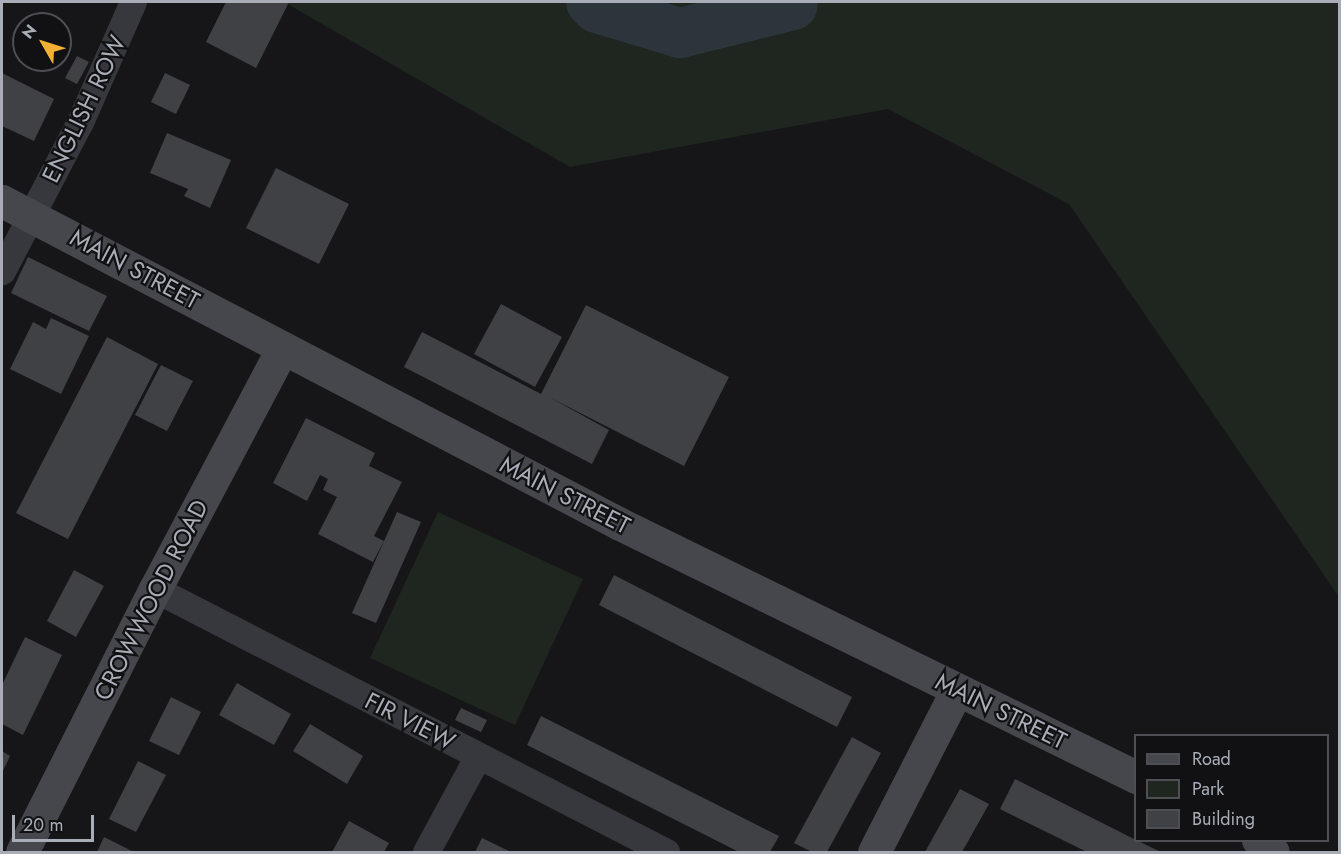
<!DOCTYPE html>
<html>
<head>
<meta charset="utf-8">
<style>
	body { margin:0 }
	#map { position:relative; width:1341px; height:854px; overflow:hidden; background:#161618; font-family:Jost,sans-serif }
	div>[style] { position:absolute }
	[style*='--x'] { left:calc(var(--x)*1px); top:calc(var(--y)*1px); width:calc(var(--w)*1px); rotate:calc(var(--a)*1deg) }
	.green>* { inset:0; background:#1e261f }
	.river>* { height:50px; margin:-25px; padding:0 25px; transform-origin:25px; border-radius:25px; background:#2c353c }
	.building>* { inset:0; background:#404145 }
	.street>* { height:27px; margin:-13.5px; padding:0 13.5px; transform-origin:13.5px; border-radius:13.5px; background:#37383d }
	.secondary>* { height:33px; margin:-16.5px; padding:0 16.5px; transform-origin:16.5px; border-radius:16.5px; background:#45474d }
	span { translate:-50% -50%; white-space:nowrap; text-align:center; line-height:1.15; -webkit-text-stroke:4.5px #111113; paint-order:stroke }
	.street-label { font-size:24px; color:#a8adb8 }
	.frame { position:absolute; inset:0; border:3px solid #a8adb8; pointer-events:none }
	.legend { position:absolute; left:1134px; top:734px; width:195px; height:108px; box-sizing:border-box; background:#111113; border:2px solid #4d4f55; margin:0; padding:8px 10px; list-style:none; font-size:18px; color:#a8adb8 }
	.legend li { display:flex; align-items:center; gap:12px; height:30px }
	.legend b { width:30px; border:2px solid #4d4f55 }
	.north { position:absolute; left:12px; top:12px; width:60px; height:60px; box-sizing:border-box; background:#111113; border:2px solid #4d4f55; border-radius:50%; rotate:309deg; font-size:16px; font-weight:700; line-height:24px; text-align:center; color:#a8adb8 }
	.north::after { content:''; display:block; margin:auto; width:21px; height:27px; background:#f2b134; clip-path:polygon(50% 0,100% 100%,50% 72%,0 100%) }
	.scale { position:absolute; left:12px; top:815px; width:82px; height:27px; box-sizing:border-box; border:3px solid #a8adb8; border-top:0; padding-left:8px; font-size:18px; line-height:21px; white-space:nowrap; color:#a8adb8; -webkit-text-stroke:4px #111113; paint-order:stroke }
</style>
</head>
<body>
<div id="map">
	<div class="green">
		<i style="clip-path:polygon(284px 2px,1339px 2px,1339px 597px,1069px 204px,888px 109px,570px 167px)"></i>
		<i style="clip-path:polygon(438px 512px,583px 579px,515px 725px,370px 658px)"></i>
	</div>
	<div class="river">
		<i style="--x:591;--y:2;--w:8;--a:45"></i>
		<i style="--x:597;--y:8;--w:87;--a:16.8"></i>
		<i style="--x:680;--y:33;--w:116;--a:-13.9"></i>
	</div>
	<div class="building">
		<i style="clip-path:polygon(226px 2px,289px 2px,256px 68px,206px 42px)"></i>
		<i style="clip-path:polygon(77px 56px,89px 62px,77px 84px,65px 78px)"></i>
		<i style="clip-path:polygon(2px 73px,54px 99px,34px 141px,2px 126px)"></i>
		<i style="clip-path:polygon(165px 73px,190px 85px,176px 114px,151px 102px)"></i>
		<i style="clip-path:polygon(167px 133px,231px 160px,210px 208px,184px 196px,188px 189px,150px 173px)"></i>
		<i style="clip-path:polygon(276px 168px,349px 204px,319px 264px,246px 228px)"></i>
		<i style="clip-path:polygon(28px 257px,107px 296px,89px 331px,11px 293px)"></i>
		<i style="clip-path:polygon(501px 304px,562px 337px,535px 387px,474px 354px)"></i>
		<i style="clip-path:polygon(586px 305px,729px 377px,684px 466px,549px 397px,609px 430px,592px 464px,404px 367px,422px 332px,541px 394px)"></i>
		<i style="clip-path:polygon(51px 318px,89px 336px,61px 394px,10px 369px,33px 322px,46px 329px)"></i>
		<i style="clip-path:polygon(107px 337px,158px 364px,68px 539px,16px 513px)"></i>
		<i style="clip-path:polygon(161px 365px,193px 381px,167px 431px,135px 415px)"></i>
		<i style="clip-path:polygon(306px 418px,375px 453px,369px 466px,402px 482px,374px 536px,384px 541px,373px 562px,318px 534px,337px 497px,323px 490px,328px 479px,320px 475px,307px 501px,273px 483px)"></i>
		<i style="clip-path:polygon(397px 512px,421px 522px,376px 623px,352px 613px)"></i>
		<i style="clip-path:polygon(74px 570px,104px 586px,76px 637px,47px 621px)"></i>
		<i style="clip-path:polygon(614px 575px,852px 697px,837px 727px,599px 605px)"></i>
		<i style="clip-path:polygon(25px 637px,62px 655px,23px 735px,2px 724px,2px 685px)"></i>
		<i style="clip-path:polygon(237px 683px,291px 714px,274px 745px,219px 715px)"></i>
		<i style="clip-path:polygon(171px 697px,201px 712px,179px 755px,149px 741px)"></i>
		<i style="clip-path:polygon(461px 708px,487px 720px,481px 732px,455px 720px)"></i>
		<i style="clip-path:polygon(541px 716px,779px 836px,770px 852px,739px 852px,527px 745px)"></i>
		<i style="clip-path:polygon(310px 724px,363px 756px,347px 784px,293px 751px)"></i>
		<i style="clip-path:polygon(852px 737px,881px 753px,827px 852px,812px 852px,794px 843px)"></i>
		<i style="clip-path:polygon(2px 751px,10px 756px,2px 773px)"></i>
		<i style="clip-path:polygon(138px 761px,166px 775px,136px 832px,109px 819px)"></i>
		<i style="clip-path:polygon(1015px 779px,1136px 840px,1161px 852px,1087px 852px,1000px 809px)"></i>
		<i style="clip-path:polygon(960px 789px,989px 804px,962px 852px,925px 852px)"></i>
		<i style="clip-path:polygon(349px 821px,389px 843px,384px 852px,332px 852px)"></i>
		<i style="clip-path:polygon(104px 837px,134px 852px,97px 852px)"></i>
		<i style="clip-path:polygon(482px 838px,511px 852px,475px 852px)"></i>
	</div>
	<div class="street">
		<i style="--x:2;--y:271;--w:168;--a:-62.4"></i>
		<i style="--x:80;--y:122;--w:131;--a:-66.2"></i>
		<i style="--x:155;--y:589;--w:575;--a:27.23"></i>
		<i style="--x:426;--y:852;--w:109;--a:-61.6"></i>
	</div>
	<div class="secondary">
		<i style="--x:2;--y:201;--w:697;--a:27.59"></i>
		<i style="--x:620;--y:524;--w:575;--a:26.12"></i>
		<i style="--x:1258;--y:840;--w:19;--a:39"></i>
		<i style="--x:22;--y:852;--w:295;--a:-63.2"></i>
		<i style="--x:155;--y:589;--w:272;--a:-62.1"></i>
		<i style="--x:874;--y:852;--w:182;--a:-62.9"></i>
	</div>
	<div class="street-label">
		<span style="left:84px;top:109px;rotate:-64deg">ENGLISH ROW</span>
		<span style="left:135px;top:269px;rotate:28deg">MAIN STREET</span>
		<span style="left:565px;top:495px;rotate:27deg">MAIN STREET</span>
		<span style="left:151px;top:600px;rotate:-63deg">CROWWOOD ROAD</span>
		<span style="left:1001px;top:711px;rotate:26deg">MAIN STREET</span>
		<span style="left:410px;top:721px;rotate:27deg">FIR VIEW</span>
	</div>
	<div class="frame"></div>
	<ul class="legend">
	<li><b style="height:8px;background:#45474d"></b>Road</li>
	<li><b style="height:16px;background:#1e261f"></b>Park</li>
	<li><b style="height:16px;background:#404145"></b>Building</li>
	</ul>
	<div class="north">N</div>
	<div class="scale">20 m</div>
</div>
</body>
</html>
